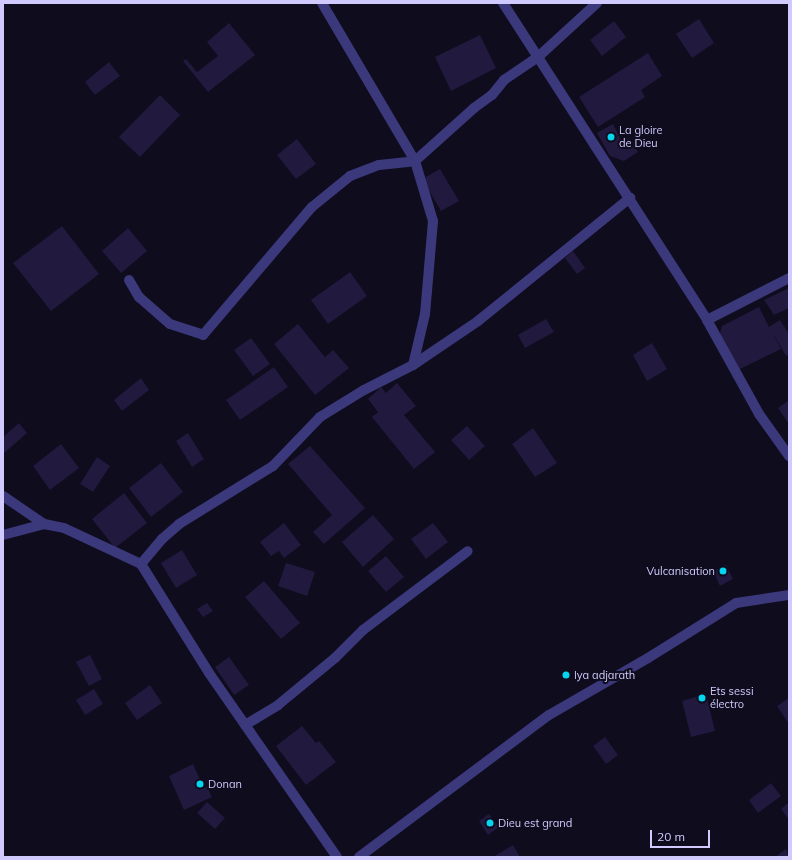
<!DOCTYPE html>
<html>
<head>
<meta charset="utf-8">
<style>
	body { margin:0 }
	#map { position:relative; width:792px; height:860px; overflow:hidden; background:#0f0c1e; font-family:Mulish,sans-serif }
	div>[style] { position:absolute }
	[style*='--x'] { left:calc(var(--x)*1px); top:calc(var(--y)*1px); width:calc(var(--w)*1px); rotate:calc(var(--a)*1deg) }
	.building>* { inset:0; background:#21193e }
	.minor>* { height:10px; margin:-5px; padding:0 5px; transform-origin:5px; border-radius:5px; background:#3b387c }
	.dots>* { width:11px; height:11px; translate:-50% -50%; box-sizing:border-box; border:2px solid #0f0c1e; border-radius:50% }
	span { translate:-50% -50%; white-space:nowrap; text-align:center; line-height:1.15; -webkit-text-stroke:4px #0f0c1e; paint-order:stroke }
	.poi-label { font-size:11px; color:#d0cafe }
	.left { translate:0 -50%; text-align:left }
	.right { translate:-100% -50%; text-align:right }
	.frame { position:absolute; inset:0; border:4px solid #d0cafe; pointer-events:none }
	.scale { position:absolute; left:650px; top:830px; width:60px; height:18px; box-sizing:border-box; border:2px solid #d0cafe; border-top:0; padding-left:5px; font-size:12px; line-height:14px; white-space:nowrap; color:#d0cafe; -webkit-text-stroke:3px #0f0c1e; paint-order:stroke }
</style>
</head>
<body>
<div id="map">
	<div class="building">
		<i style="clip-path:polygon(699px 19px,714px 43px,692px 58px,676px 34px)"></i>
		<i style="clip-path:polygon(614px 21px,626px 37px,602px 56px,590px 40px)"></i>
		<i style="clip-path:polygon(229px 23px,255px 55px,208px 92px,183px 61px,186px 59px,197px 72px,218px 56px,207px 42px)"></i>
		<i style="clip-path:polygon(480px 35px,496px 68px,451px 91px,435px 57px)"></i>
		<i style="clip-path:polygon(648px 53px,662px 76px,641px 90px,645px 97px,598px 127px,579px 97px)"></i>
		<i style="clip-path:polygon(109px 62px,120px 76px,95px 95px,85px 82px)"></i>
		<i style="clip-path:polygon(160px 95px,180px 115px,140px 157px,119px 137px)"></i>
		<i style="clip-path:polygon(613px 124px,622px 142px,629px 138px,638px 152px,624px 161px,610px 156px,597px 133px)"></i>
		<i style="clip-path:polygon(297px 139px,316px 164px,296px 179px,277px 155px)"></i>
		<i style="clip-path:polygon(440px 169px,459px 201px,441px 211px,422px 179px)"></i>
		<i style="clip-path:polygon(62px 226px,99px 274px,51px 311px,13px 263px)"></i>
		<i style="clip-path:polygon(128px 228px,147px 251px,121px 273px,102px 251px)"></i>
		<i style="clip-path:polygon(573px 251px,585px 268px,577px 274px,565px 258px)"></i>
		<i style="clip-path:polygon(350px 272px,367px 296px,328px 324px,311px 300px)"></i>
		<i style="clip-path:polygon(789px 288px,789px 308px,774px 315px,764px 300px)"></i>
		<i style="clip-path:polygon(759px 307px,769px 327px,780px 320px,789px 334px,789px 354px,786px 356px,772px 332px,781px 349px,738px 370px,719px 337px,722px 326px)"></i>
		<i style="clip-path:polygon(546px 319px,554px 332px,525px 348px,518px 335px)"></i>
		<i style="clip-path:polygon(298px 324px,325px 357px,333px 350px,349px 368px,315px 395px,274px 344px)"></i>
		<i style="clip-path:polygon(251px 338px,270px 364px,253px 376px,234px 350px)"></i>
		<i style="clip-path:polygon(652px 343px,667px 369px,647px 381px,633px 355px)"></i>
		<i style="clip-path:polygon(274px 367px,288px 387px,240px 420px,226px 400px)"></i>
		<i style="clip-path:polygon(141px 378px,149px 390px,122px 411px,114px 400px)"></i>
		<i style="clip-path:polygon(397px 383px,416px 406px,404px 415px,435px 452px,414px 469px,372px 417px,378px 412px,368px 399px,381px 387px,386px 393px)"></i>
		<i style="clip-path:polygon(789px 400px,789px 424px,778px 408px)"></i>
		<i style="clip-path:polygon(19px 423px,27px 433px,3px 454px,3px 437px)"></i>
		<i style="clip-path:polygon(467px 426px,485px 446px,469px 460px,451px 440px)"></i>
		<i style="clip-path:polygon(533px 428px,557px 463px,535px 477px,512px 444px)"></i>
		<i style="clip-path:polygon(188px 433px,204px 459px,192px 467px,176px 441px)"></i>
		<i style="clip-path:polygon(61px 444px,79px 468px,50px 490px,33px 466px)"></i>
		<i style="clip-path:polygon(310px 446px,365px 508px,324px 544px,313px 532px,332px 515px,288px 464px)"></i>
		<i style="clip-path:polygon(97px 457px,110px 466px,93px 492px,80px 484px)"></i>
		<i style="clip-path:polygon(161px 463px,183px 492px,151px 517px,129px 488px)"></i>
		<i style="clip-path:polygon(124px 493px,147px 523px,115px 548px,92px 519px)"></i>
		<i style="clip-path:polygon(373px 515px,394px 539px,363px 567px,342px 542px)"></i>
		<i style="clip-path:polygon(284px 523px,301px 545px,284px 558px,279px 551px,271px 556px,260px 542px)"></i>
		<i style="clip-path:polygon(433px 523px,448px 542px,426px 559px,411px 539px)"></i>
		<i style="clip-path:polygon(182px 550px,197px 575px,176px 588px,161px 563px)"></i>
		<i style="clip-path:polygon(386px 556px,404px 577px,386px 592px,368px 571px)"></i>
		<i style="clip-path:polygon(286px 563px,315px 572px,307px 596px,278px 586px)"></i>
		<i style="clip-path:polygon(726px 565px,733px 579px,720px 586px,713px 571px)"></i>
		<i style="clip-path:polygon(264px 581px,300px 623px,281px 639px,245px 597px)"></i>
		<i style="clip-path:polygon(207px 603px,213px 611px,203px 617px,197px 609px)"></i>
		<i style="clip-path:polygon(90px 655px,102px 679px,89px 686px,76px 662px)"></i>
		<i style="clip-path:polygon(229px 657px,249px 685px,234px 695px,215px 667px)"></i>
		<i style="clip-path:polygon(150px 685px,162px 703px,137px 720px,125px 703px)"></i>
		<i style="clip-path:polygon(94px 689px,103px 704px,85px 715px,76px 700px)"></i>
		<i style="clip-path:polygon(706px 694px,715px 731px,691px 737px,682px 701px)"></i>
		<i style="clip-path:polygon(789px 698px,789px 724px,777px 706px)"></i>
		<i style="clip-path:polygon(302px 726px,316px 743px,319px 741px,336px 762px,306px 785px,276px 746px)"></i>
		<i style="clip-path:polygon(605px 737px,618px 755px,606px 764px,593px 746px)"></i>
		<i style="clip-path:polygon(193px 764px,204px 788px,207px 787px,212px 797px,184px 810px,169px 776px)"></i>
		<i style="clip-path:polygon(771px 783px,781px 796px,758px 813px,749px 800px)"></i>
		<i style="clip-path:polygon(207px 802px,225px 818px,215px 829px,197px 813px)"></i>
		<i style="clip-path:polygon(789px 802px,789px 820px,781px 809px)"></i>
		<i style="clip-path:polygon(489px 814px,499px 827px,488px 835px,479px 821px)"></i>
		<i style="clip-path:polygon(513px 845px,520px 857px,493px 857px)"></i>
		<i style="clip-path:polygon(786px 849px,789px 857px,775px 857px)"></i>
	</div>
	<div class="minor">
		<i style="--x:322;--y:3;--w:183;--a:59.5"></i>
		<i style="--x:415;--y:161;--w:63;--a:73.3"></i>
		<i style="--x:433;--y:221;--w:93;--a:94.9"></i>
		<i style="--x:425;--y:314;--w:52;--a:103.2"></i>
		<i style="--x:503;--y:3;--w:377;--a:57.2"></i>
		<i style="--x:707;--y:320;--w:107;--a:61"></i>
		<i style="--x:759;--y:414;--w:52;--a:54.5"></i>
		<i style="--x:129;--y:280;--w:20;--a:60"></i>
		<i style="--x:139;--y:297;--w:41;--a:41.1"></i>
		<i style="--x:170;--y:324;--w:35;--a:18"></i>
		<i style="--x:203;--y:335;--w:168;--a:-49.6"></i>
		<i style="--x:312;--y:207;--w:49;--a:-39.2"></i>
		<i style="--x:350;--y:176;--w:31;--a:-21"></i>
		<i style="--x:379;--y:165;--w:36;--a:-6"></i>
		<i style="--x:415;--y:161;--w:79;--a:-41.9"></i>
		<i style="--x:474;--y:108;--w:22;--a:-36"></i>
		<i style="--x:492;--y:95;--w:19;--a:-51"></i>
		<i style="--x:504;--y:80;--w:41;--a:-34.1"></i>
		<i style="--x:538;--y:57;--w:80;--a:-42.5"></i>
		<i style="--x:707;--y:320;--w:92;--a:-27.1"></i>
		<i style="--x:3;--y:496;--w:50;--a:34.3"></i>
		<i style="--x:44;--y:524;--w:20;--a:11"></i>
		<i style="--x:64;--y:528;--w:85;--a:25.1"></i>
		<i style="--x:141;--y:564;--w:128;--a:58"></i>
		<i style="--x:209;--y:673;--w:224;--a:55.2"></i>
		<i style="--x:3;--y:535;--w:42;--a:-15"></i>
		<i style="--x:141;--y:564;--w:33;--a:-50"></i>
		<i style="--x:162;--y:539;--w:23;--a:-41"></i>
		<i style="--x:179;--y:524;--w:110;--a:-31.7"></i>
		<i style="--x:273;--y:466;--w:68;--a:-46.2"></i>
		<i style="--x:320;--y:417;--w:52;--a:-31.5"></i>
		<i style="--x:364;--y:390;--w:55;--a:-27"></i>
		<i style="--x:413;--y:365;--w:78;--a:-34.1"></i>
		<i style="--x:478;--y:321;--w:196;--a:-39"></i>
		<i style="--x:245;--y:725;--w:39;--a:-31"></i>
		<i style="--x:278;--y:705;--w:74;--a:-39.5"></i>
		<i style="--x:335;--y:658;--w:40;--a:-45"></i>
		<i style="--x:363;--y:630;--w:131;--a:-37"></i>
		<i style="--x:359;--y:857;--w:237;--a:-36.8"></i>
		<i style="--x:549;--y:715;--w:114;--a:-29.9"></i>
		<i style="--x:648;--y:658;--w:104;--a:-32"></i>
		<i style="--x:736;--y:603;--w:54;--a:-8.6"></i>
	</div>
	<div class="dots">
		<i style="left:611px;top:137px;background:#05d6ef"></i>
		<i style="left:723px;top:571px;background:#05d6ef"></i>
		<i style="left:566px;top:675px;background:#05d6ef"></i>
		<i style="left:702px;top:698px;background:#05d6ef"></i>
		<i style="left:200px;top:784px;background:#05d6ef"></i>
		<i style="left:490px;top:823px;background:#05d6ef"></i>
	</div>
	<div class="poi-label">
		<span class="left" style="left:619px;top:137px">La gloire<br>de Dieu</span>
		<span class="right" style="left:715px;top:571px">Vulcanisation</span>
		<span class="left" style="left:574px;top:675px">Iya adjarath</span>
		<span class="left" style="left:710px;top:698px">Ets sessi<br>électro</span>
		<span class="left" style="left:208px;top:784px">Donan</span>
		<span class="left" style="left:498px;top:823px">Dieu est grand</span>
	</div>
	<div class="frame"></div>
	<div class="scale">20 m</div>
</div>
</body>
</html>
